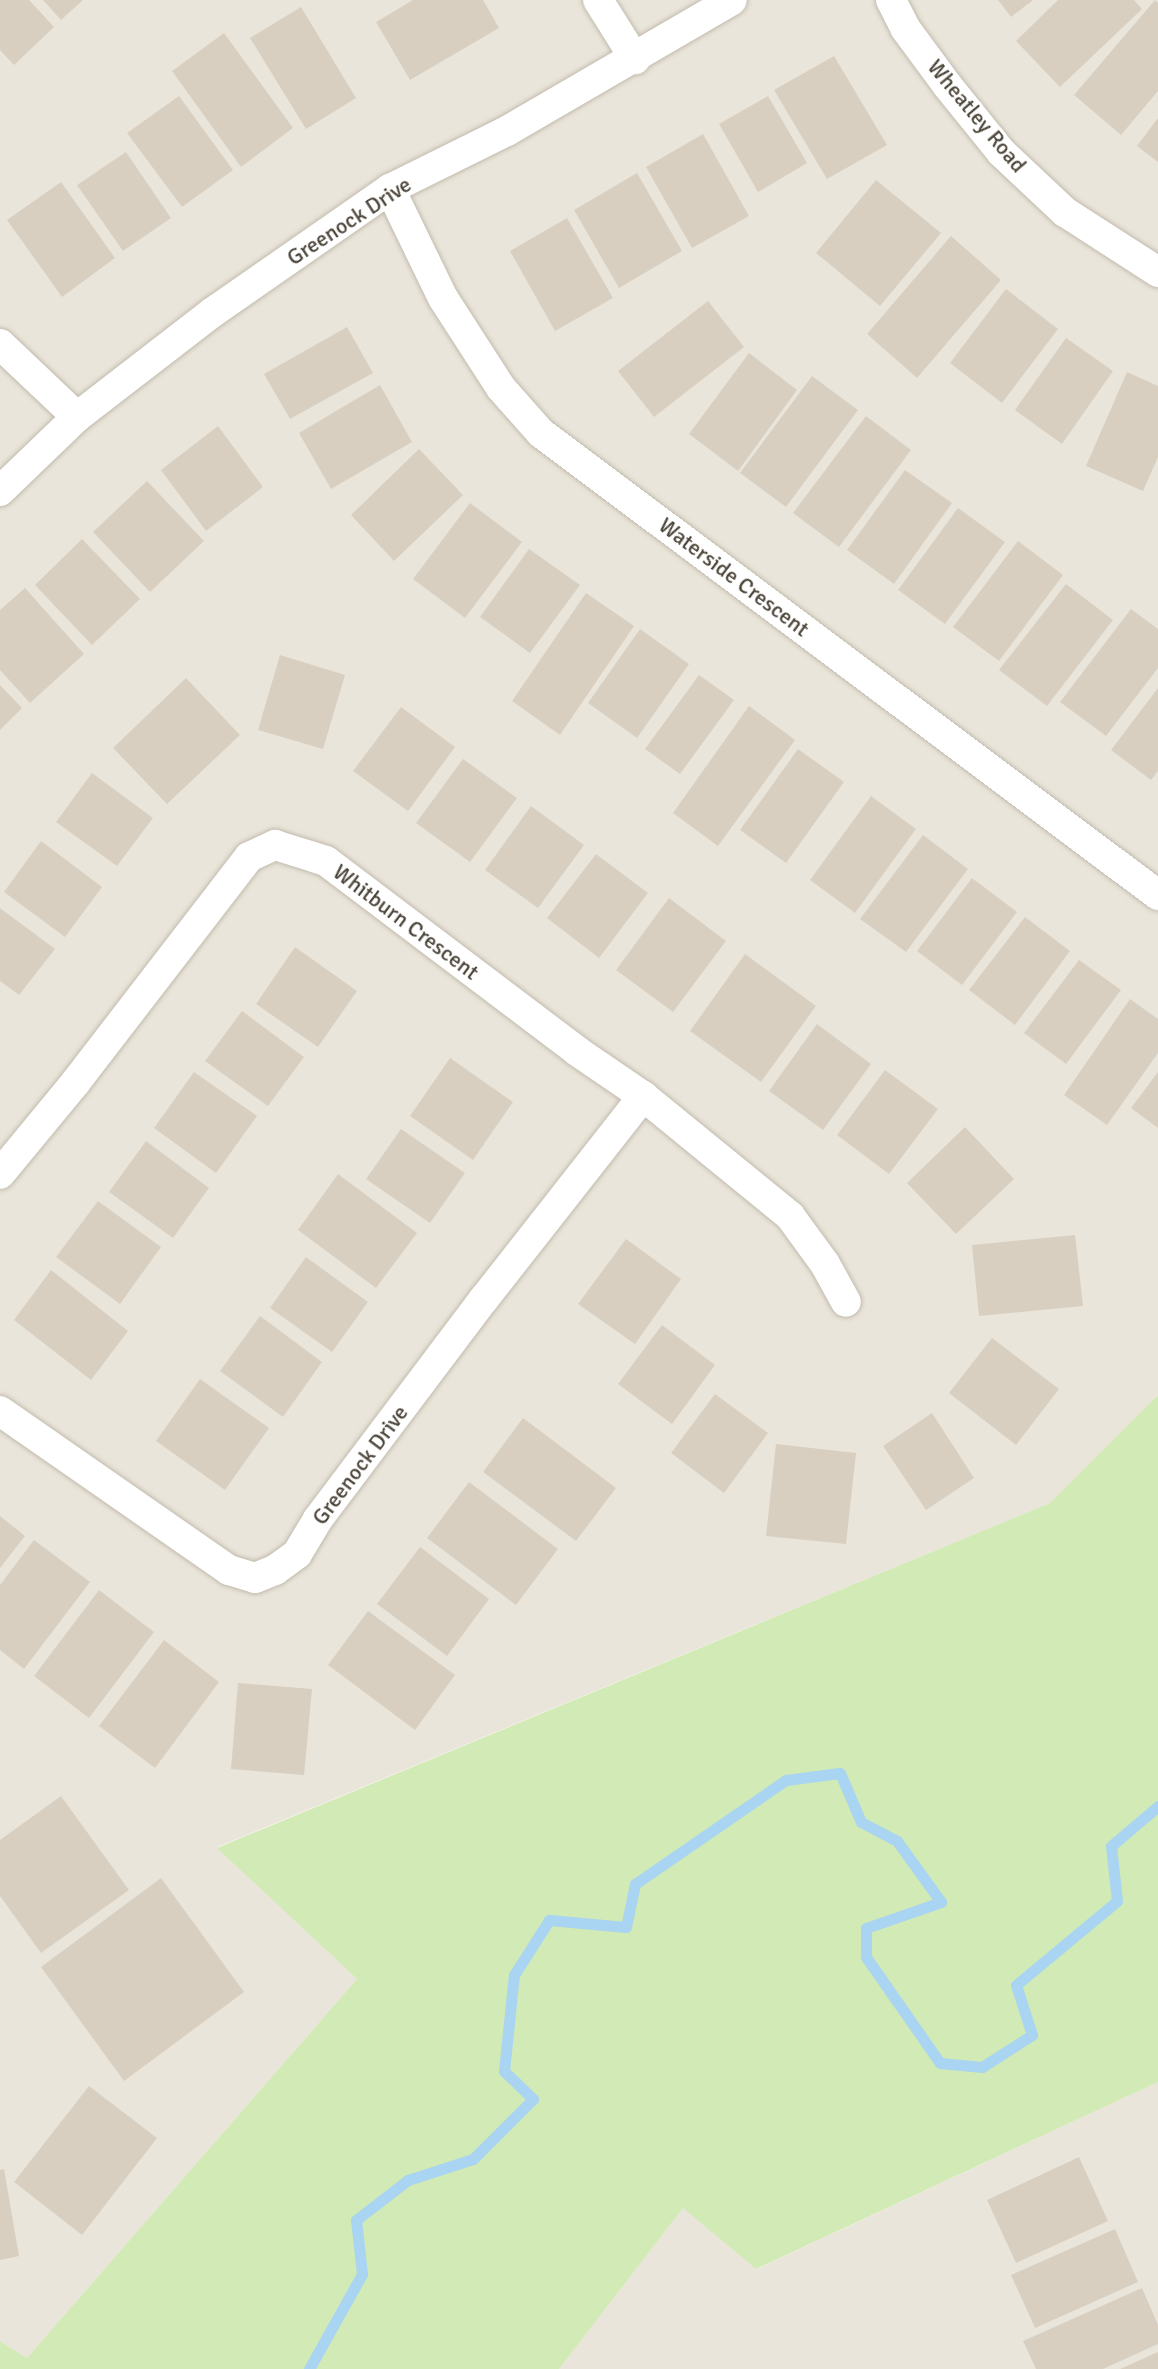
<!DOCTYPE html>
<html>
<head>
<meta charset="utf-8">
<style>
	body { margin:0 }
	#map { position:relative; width:1158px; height:2369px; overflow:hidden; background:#f6f3ec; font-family:Signika,sans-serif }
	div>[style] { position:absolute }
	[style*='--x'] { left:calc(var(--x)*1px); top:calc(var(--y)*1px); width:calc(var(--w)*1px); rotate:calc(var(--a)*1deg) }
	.residential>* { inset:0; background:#eae5da }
	.green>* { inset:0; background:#d2eab5 }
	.stream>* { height:11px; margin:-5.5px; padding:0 5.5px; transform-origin:5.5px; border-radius:5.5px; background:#a9d4f2 }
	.building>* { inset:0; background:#d8cfc1 }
	.roads { filter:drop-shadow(0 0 2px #c2bbae) drop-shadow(0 0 2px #c2bbae) }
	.street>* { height:30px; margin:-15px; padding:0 15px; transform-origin:15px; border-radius:15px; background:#fff }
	span { translate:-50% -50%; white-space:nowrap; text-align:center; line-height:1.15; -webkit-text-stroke:6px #fff; paint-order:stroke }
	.street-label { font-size:22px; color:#4b4439 }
</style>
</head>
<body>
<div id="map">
	<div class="residential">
		<i style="clip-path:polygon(0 0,1158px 0,1158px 1395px,1050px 1503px,217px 1847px,357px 1979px,27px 2358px,0 2341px)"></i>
		<i style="clip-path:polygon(1158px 2082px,1158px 2369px,559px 2369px,683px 2208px,757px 2269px)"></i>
	</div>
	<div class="green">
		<i style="clip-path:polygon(1158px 1395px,1158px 2082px,756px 2269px,683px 2208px,559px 2369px,0 2369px,0 2341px,27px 2358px,357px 1979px,217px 1848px,1050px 1503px)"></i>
	</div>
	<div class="stream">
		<i style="--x:309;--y:2369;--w:109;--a:-60.8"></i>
		<i style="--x:362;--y:2274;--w:54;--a:-96.3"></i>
		<i style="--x:356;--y:2220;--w:66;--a:-37.6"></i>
		<i style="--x:408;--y:2180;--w:68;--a:-17.9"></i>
		<i style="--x:473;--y:2159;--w:85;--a:-45"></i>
		<i style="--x:533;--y:2099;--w:40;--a:-136"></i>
		<i style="--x:504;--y:2071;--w:97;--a:-84.1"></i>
		<i style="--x:514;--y:1975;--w:65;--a:-57.5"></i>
		<i style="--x:549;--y:1920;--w:77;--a:5.2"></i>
		<i style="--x:626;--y:1927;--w:44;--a:-78.2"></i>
		<i style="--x:635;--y:1884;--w:183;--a:-34.6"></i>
		<i style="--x:786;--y:1780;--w:54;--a:-7.4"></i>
		<i style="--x:840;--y:1773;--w:53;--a:66.8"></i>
		<i style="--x:861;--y:1822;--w:41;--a:27.8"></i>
		<i style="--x:897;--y:1841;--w:75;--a:54.2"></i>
		<i style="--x:941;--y:1902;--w:79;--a:160.9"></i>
		<i style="--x:866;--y:1928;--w:29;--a:90"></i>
		<i style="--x:866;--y:1957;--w:129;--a:55.1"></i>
		<i style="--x:940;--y:2063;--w:42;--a:5.4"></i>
		<i style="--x:982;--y:2067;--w:59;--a:-32.6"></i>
		<i style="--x:1032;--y:2035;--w:52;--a:-107.7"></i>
		<i style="--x:1016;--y:1985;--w:131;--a:-39.7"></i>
		<i style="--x:1117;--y:1901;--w:55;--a:-96.2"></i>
		<i style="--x:1111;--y:1846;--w:62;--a:-40.4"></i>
	</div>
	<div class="building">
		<i style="clip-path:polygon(0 0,29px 0,54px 27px,14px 65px,0 50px)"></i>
		<i style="clip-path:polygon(43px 0,83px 0,61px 20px)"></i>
		<i style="clip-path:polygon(413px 0,483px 0,499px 28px,410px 80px,376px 22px)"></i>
		<i style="clip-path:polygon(998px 0,1033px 0,1011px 17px)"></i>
		<i style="clip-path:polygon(1058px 0,1134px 0,1142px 9px,1060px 87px,1016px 41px)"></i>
		<i style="clip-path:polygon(1155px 0,1158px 3px,1158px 91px,1121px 135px,1074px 95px)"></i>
		<i style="clip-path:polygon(301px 7px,356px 98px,306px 129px,250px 38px)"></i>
		<i style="clip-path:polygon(224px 33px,293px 128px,241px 167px,172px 71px)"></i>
		<i style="clip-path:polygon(834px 56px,887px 145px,827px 179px,774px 90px)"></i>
		<i style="clip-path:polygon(179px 96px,233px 170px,182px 207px,127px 133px)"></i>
		<i style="clip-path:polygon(768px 96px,807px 163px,758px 192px,719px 124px)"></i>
		<i style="clip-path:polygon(1158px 118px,1158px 162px,1137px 146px)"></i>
		<i style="clip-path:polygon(703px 134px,749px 216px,692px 248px,646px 167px)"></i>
		<i style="clip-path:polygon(126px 152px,171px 218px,123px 251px,77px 185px)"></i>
		<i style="clip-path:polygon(637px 173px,682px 251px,619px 288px,574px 210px)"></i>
		<i style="clip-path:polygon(876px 180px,941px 233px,880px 306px,816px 253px)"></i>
		<i style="clip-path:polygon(61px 182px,115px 258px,62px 297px,7px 220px)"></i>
		<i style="clip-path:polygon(567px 218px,613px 298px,555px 331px,510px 251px)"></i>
		<i style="clip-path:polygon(951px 236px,1001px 280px,917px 378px,867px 334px)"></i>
		<i style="clip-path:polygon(1006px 289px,1058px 329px,1002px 403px,950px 363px)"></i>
		<i style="clip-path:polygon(708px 301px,744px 347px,654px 417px,618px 371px)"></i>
		<i style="clip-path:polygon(347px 327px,373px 373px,290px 419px,264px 374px)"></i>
		<i style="clip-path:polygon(1066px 338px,1113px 371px,1062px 444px,1015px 410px)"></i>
		<i style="clip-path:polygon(749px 353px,797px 390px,738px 471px,689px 434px)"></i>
		<i style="clip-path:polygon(1127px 372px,1158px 386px,1158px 457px,1143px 491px,1086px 466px)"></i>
		<i style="clip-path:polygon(812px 376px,858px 410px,786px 507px,740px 473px)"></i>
		<i style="clip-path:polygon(380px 385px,412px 442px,331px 489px,299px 433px)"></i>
		<i style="clip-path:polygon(866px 416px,911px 450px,839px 547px,793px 513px)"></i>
		<i style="clip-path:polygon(218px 426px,263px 487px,206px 531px,161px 470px)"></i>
		<i style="clip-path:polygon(419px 449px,463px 495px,394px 561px,351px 515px)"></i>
		<i style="clip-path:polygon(905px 470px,952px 503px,894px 584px,847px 550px)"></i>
		<i style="clip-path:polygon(147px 481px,204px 541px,150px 592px,93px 532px)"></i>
		<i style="clip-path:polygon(470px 503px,522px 542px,465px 618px,413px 579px)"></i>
		<i style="clip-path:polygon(958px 508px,1005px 542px,945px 624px,898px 590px)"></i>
		<i style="clip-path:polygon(82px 539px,140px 599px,92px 645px,35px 585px)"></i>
		<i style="clip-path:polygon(1018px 541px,1063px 575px,999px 661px,953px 627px)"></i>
		<i style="clip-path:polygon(529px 549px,580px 585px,530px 653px,480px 617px)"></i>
		<i style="clip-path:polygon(1066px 584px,1113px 620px,1047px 706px,999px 670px)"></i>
		<i style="clip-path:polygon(25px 588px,84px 654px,30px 703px,0 670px,0 610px)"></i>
		<i style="clip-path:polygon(586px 593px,634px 626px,560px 735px,512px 701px)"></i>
		<i style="clip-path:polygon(1131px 609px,1158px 629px,1158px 668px,1106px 736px,1060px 702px)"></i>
		<i style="clip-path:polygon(640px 629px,689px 664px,637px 738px,588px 703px)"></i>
		<i style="clip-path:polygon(280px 655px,345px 675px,323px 749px,258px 730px)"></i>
		<i style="clip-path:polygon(699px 675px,734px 700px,680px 774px,645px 749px)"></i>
		<i style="clip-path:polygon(186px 678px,240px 735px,167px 804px,113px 748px)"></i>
		<i style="clip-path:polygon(0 685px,22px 708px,0 730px)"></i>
		<i style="clip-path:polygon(1158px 688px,1158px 771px,1151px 780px,1111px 750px)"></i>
		<i style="clip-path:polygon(749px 706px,795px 740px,718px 846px,673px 813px)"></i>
		<i style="clip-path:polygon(401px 707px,455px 747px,408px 811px,353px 771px)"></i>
		<i style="clip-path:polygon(798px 749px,844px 782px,786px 863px,740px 830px)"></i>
		<i style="clip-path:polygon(463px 759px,517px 798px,470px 862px,416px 823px)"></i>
		<i style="clip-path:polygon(92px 773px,153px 818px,117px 866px,56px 822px)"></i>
		<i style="clip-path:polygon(871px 796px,916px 829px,855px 913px,810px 880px)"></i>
		<i style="clip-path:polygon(531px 806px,584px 845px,538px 908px,485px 870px)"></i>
		<i style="clip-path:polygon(923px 835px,968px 869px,906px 952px,860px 919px)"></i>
		<i style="clip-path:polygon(41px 841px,102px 887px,65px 937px,4px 892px)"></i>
		<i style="clip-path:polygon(596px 854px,648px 893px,599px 958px,547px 918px)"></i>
		<i style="clip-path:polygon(972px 878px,1017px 912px,962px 985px,917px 951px)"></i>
		<i style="clip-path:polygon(669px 898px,726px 941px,673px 1012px,616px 970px)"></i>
		<i style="clip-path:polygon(0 908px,55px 949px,19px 995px,0 981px)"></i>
		<i style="clip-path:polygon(1025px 917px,1070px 951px,1015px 1025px,969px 990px)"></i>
		<i style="clip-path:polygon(295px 947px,357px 991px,318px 1047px,256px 1004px)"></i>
		<i style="clip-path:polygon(745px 954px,816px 1006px,761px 1082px,690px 1031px)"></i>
		<i style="clip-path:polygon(1079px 960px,1121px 990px,1066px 1064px,1024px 1033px)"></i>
		<i style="clip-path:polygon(1130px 999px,1158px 1019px,1158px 1053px,1107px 1125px,1064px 1095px)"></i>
		<i style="clip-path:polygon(242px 1011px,304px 1057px,268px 1106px,205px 1061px)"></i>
		<i style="clip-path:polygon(817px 1024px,871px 1064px,823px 1130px,769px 1091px)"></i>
		<i style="clip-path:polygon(450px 1058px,513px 1102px,473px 1160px,410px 1116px)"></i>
		<i style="clip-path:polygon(885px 1070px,938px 1109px,889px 1174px,837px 1135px)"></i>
		<i style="clip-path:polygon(194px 1072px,257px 1116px,216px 1173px,154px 1128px)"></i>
		<i style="clip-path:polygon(1158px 1072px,1158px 1128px,1131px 1108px)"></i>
		<i style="clip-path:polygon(965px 1127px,1014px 1179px,956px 1234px,907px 1183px)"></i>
		<i style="clip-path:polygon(401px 1129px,465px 1173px,430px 1223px,366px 1179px)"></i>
		<i style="clip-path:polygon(146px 1141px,209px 1188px,173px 1238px,109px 1192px)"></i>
		<i style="clip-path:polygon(338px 1174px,417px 1233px,376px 1288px,298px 1230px)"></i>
		<i style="clip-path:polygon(98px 1201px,161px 1247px,120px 1304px,56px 1257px)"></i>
		<i style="clip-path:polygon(1075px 1235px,1083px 1306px,979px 1316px,972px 1245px)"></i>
		<i style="clip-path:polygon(626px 1239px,681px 1279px,635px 1344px,578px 1304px)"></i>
		<i style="clip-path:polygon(306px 1257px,368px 1302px,332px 1352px,270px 1308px)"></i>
		<i style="clip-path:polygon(51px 1270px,128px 1331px,91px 1380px,14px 1320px)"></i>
		<i style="clip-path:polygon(260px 1316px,322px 1362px,283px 1417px,220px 1371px)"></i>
		<i style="clip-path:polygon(662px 1325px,715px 1365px,672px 1424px,618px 1384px)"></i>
		<i style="clip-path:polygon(992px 1338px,1059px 1389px,1016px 1445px,949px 1393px)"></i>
		<i style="clip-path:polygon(200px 1379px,269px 1428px,225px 1490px,156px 1441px)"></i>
		<i style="clip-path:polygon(715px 1394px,768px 1433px,724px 1493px,671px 1453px)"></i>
		<i style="clip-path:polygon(932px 1413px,974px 1478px,926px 1510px,883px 1446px)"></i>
		<i style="clip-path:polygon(523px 1418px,616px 1488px,576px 1541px,483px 1472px)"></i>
		<i style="clip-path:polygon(776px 1444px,856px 1453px,846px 1544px,766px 1536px)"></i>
		<i style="clip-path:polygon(469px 1482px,558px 1549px,516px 1605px,427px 1538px)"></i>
		<i style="clip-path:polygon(0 1516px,25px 1536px,0 1568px)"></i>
		<i style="clip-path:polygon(34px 1540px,90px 1582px,24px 1669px,0 1650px,0 1585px)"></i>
		<i style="clip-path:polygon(420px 1547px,489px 1599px,447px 1656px,377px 1604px)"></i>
		<i style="clip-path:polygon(99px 1590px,154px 1632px,89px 1718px,34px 1676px)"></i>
		<i style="clip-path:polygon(368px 1611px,455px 1675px,415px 1730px,328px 1665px)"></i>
		<i style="clip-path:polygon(164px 1640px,219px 1682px,155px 1768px,99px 1726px)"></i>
		<i style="clip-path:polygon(238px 1683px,312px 1689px,304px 1775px,231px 1769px)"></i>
		<i style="clip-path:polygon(61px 1796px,129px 1890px,41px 1953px,0 1896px,0 1840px)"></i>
		<i style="clip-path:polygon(161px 1878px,244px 1992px,124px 2081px,41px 1967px)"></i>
		<i style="clip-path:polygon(89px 2086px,157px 2138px,82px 2235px,14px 2182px)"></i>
		<i style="clip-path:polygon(1079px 2157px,1108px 2221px,1016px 2263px,987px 2200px)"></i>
		<i style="clip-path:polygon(4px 2169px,19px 2256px,0 2260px,0 2170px)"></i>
		<i style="clip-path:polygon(1115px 2229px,1138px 2282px,1035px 2328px,1011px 2275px)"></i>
		<i style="clip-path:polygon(1142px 2288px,1158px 2325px,1158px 2344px,1103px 2369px,1036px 2369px,1023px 2341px)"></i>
		<i style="clip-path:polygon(1158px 2352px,1158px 2369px,1120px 2369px)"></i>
	</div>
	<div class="roads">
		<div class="street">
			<i style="--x:598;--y:0;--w:70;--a:57.9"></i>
			<i style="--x:891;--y:0;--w:31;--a:63"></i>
			<i style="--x:905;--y:28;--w:71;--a:53.6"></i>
			<i style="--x:947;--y:85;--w:86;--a:51.1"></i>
			<i style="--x:1001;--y:152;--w:88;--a:43.2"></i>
			<i style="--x:1065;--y:212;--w:111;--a:32.8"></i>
			<i style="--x:390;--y:189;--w:121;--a:64.1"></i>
			<i style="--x:443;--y:298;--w:107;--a:57.2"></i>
			<i style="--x:501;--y:388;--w:60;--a:48.4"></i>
			<i style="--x:541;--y:433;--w:771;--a:36.83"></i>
			<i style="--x:0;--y:344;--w:106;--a:43.5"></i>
			<i style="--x:0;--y:491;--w:107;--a:-43.9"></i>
			<i style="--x:77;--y:417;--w:172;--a:-37.7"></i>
			<i style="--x:213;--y:312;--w:216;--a:-34.8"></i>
			<i style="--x:390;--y:189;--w:131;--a:-26.4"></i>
			<i style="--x:507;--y:131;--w:260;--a:-30.2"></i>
			<i style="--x:0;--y:1174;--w:118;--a:-50.5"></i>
			<i style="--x:75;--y:1083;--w:285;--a:-52.4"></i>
			<i style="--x:249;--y:857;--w:29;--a:-25"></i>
			<i style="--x:275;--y:845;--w:53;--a:17.4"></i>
			<i style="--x:326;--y:861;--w:315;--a:37.1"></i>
			<i style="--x:577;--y:1051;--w:80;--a:34.3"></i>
			<i style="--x:643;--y:1096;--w:190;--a:39.2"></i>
			<i style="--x:790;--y:1216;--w:59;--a:53.9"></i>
			<i style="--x:825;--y:1264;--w:43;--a:61.1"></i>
			<i style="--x:0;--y:1411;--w:279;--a:34.8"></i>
			<i style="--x:229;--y:1570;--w:27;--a:17"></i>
			<i style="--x:255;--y:1578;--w:22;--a:-22"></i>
			<i style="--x:275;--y:1570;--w:27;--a:-36"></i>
			<i style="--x:297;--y:1554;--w:41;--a:-59"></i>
			<i style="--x:318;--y:1519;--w:276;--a:-53"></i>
			<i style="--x:484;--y:1299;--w:258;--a:-51.9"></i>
		</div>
	</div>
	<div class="street-label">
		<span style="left:977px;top:116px;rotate:50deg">Wheatley Road</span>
		<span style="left:349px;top:221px;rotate:-33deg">Greenock Drive</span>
		<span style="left:734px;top:577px;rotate:37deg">Waterside Crescent</span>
		<span style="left:406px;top:922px;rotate:37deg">Whitburn Crescent</span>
		<span style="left:360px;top:1465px;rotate:-53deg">Greenock Drive</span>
	</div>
</div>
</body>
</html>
